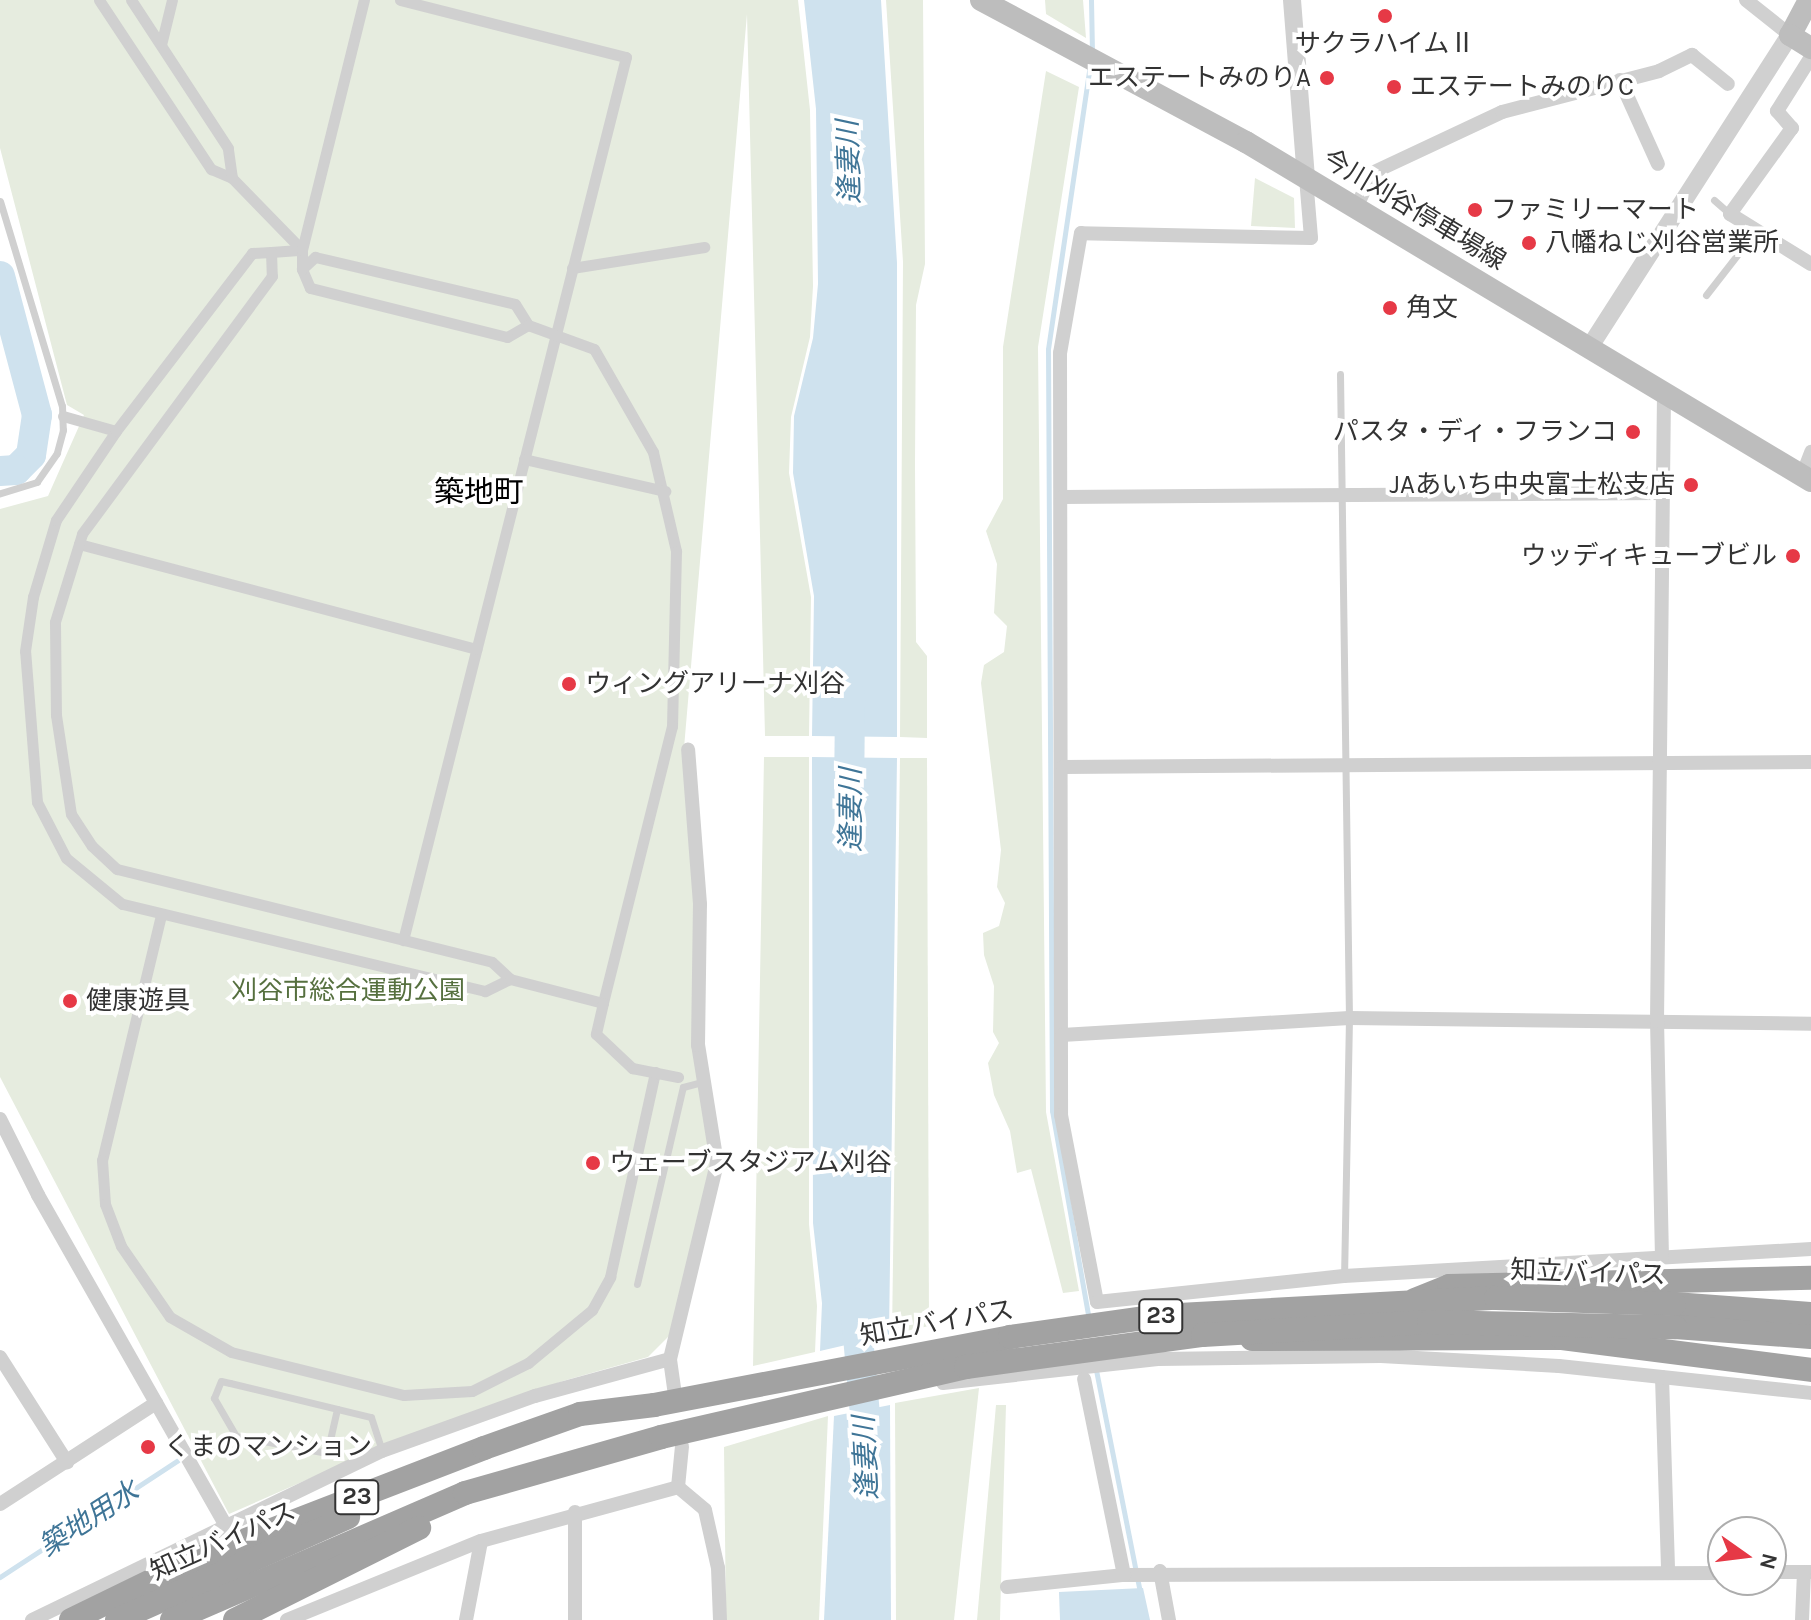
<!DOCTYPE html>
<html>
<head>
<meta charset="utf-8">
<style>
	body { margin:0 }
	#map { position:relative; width:1811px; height:1620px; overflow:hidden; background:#fff; font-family:Karla,"Noto Sans JP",sans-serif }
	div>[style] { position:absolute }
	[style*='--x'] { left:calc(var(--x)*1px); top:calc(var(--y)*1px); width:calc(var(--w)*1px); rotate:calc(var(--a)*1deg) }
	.green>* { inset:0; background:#e6ecdf }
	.water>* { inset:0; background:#cfe2ee }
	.stream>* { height:5px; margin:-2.5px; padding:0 2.5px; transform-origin:2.5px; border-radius:2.5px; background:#cfe2ee }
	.river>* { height:30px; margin:-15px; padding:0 15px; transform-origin:15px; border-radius:15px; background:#cfe2ee }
	.service>* { height:7px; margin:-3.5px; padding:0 3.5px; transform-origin:3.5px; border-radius:3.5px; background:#d0d0d0 }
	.pedestrian>* { height:11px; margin:-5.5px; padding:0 5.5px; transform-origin:5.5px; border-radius:5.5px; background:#d0d0d0 }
	.minor>* { height:14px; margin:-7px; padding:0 7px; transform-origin:7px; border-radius:7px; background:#d0d0d0 }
	.tertiary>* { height:18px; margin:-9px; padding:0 9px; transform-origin:9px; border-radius:9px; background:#d0d0d0 }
	.secondary>* { height:22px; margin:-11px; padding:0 11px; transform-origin:11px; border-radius:11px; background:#bdbdbd }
	.trunk>* { height:24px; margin:-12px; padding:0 12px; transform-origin:12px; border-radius:12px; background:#a2a2a2 }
	.trunk-bridge>* { height:24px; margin:-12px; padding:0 12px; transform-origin:12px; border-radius:12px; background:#a2a2a2 }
	.dots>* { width:22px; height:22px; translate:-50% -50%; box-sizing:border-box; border:4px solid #fff; border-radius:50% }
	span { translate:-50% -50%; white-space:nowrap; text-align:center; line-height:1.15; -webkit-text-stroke:8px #fff; paint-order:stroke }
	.shield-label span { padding:2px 6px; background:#fff; border:2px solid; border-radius:6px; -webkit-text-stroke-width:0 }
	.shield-label { font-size:24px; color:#333; font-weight:700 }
	.poi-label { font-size:26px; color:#333 }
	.right { translate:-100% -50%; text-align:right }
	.left { translate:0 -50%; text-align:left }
	.street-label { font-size:26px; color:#333 }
	.park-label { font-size:26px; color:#56703f }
	.water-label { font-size:28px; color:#3f7597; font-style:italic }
	.quarter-label { font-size:30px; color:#000 }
	.north { position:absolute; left:1707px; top:1516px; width:80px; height:80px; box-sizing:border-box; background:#fff; border:2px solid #adadad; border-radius:50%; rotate:104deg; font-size:22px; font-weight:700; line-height:32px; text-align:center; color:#333 }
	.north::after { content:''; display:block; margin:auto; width:28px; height:36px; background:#e63946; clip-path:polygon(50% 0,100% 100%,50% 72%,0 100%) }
</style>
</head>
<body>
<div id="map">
	<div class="green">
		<i style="clip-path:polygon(0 0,798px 0,810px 110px,813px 286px,810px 337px,791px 417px,789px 473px,811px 597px,809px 736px,765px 736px,747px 14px,684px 748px,711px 1160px,671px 1334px,648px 1357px,563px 1381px,370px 1452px,229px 1514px,0 1077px,0 509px,48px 496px,84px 415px,67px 405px,0 148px)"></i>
		<i style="clip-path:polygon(886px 0,923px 0,925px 264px,916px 305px,915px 464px,916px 642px,927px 656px,927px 738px,900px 737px,903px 262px)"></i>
		<i style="clip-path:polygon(1045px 0,1083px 0,1086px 38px,1046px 14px)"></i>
		<i style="clip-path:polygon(1046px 71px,1079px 87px,1038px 347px,1046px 1112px,1079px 1291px,1063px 1293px,1031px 1169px,1017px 1173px,1010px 1131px,994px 1095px,988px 1063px,999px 1043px,993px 1032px,994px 986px,984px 955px,983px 933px,999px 926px,1005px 903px,997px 887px,1001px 850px,981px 683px,984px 665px,1004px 652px,1007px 626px,994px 613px,997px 564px,986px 531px,1003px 499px,1003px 347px)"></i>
		<i style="clip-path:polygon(1255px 178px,1294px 198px,1295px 228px,1251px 226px)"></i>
		<i style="clip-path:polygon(764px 757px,809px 757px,809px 1224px,817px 1306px,815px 1352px,753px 1366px)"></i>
		<i style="clip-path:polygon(900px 758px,927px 758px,929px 1326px,892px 1334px)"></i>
		<i style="clip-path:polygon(979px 1388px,954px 1620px,896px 1620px,895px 1403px)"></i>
		<i style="clip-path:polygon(996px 1405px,1006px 1405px,1000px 1620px,977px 1620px)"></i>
		<i style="clip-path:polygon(828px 1416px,819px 1620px,726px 1620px,724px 1447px)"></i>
	</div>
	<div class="water">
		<i style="clip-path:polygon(804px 0,881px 0,897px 263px,897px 737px,812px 736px,814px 596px,793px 473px,794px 416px,813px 338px,818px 284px,816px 109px)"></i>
		<i style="clip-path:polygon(812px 757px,897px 758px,889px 1335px,820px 1351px,822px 1303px,813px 1223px)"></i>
		<i style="clip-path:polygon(890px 1405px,891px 1620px,824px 1620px,834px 1416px)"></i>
		<i style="clip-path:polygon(1143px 1588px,1150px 1620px,1060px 1620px,1059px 1592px)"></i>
	</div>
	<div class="stream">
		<i style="--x:1091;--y:0;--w:51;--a:88.9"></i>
		<i style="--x:1089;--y:1320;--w:212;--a:-100"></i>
		<i style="--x:1052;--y:1111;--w:762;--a:-90.3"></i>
		<i style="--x:1048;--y:349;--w:287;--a:-81.6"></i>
		<i style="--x:1096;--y:1370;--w:226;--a:78.8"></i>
		<i style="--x:0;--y:1577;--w:213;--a:-33.3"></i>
	</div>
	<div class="river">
		<i style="--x:0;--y:276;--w:144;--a:75.1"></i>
		<i style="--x:37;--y:415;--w:40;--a:98.5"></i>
		<i style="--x:31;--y:455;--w:21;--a:135"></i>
		<i style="--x:16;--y:470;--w:16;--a:176"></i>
		<i style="--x:849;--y:799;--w:104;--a:-89.4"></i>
		<i style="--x:855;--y:1303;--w:148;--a:84.9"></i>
	</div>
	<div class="service">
		<i style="--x:1714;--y:200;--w:21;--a:41"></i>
		<i style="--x:0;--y:201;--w:214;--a:73.2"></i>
		<i style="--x:62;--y:406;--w:24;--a:88"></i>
		<i style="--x:63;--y:430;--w:24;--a:105"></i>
		<i style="--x:57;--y:453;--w:35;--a:125"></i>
		<i style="--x:37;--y:482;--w:39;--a:163"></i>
		<i style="--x:1706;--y:295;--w:80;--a:-52.1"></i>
		<i style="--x:1340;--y:374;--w:644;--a:89.2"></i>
		<i style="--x:1349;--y:1018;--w:258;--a:91.1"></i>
		<i style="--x:637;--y:1284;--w:202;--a:-76.9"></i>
		<i style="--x:683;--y:1087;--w:24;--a:-15"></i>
		<i style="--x:337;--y:1409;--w:45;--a:102.8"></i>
		<i style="--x:327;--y:1453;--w:93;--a:-169.4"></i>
		<i style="--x:236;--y:1436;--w:44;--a:-120.1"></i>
		<i style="--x:214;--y:1398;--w:18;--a:-68"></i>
		<i style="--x:221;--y:1381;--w:9;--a:13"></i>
		<i style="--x:230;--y:1383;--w:145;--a:13.6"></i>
		<i style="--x:371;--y:1417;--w:36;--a:72"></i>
	</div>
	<div class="pedestrian">
		<i style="--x:99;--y:0;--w:203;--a:56.5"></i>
		<i style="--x:211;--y:169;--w:23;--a:23"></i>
		<i style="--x:232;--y:178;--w:30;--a:-98"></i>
		<i style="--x:228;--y:148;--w:177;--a:-123.2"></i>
		<i style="--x:400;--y:0;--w:233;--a:14.2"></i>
		<i style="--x:626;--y:57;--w:911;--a:104.17"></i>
		<i style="--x:161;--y:45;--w:46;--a:-76.3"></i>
		<i style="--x:232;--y:178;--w:100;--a:45.8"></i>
		<i style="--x:271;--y:252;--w:31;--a:-4"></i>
		<i style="--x:315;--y:257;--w:205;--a:13.2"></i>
		<i style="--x:515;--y:304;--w:25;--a:58"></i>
		<i style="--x:528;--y:325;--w:24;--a:150"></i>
		<i style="--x:507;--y:337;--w:203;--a:-166"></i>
		<i style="--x:310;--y:288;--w:21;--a:-113"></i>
		<i style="--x:302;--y:269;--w:18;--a:-43"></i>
		<i style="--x:572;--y:268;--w:134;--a:-9"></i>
		<i style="--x:302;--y:269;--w:19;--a:-90"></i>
		<i style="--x:302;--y:250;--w:258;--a:-76.1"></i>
		<i style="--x:528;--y:325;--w:70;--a:20"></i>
		<i style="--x:594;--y:349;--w:119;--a:60.2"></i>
		<i style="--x:653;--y:452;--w:102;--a:76.9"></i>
		<i style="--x:676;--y:551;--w:175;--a:91.3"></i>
		<i style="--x:672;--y:726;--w:285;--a:104"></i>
		<i style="--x:63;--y:416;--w:55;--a:15.8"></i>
		<i style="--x:524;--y:459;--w:145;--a:12.8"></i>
		<i style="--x:79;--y:544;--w:411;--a:14.8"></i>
		<i style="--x:161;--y:915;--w:252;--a:103.5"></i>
		<i style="--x:102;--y:1160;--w:44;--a:86.1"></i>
		<i style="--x:105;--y:1204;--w:45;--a:69.1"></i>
		<i style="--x:121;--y:1246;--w:86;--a:55.4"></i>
		<i style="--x:170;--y:1317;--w:70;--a:29.8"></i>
		<i style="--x:231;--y:1352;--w:178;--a:14"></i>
		<i style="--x:404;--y:1395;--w:68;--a:-3.4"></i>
		<i style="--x:472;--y:1391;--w:63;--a:-26.6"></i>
		<i style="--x:528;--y:1363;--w:83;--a:-39.6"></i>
		<i style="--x:592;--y:1310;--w:38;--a:-61"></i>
		<i style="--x:610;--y:1277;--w:210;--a:-77.6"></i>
		<i style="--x:510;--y:979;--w:28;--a:154"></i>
		<i style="--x:485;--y:991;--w:373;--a:-166.5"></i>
		<i style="--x:122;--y:904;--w:72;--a:-140.6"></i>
		<i style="--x:66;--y:858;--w:63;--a:-117.4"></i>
		<i style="--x:37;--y:802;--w:151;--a:-94.5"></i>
		<i style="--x:25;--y:651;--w:55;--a:-81.6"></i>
		<i style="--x:33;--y:597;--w:80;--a:-73.4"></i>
		<i style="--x:56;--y:520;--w:107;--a:-56"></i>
		<i style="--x:116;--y:431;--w:224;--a:-52.6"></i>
		<i style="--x:252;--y:253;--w:19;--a:-3"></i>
		<i style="--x:271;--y:252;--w:24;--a:88"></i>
		<i style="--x:272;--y:276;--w:320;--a:126.4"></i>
		<i style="--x:82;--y:534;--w:92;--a:107.1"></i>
		<i style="--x:55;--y:622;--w:93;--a:89.4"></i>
		<i style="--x:56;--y:715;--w:100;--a:81.4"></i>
		<i style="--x:71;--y:814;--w:38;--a:57"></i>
		<i style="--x:92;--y:846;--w:34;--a:43"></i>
		<i style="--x:117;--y:869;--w:386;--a:13.9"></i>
		<i style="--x:492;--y:962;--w:25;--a:43"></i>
		<i style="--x:510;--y:979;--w:96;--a:14.5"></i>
		<i style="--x:603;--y:1003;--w:32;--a:103"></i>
		<i style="--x:596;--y:1034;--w:50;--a:43.4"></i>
		<i style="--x:632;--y:1068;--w:47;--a:11.1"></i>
	</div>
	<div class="minor">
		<i style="--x:1746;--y:0;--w:56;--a:38.5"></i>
		<i style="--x:1811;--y:57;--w:64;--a:122.2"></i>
		<i style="--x:1777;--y:111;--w:23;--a:49"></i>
		<i style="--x:1792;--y:128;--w:106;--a:125.8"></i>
		<i style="--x:1730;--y:214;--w:95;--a:31.7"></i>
		<i style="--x:1620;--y:80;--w:92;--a:65.7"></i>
		<i style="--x:1306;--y:178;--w:60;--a:85.2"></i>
		<i style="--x:1311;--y:238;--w:230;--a:-178.8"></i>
		<i style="--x:1081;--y:233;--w:122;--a:99.9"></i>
		<i style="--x:1060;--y:353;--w:762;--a:89.92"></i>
		<i style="--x:1061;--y:1115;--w:190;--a:79.1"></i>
		<i style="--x:1097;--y:1302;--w:248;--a:-6"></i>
		<i style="--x:1344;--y:1276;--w:468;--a:-3.3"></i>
		<i style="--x:1356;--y:208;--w:38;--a:-65"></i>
		<i style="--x:1372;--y:173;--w:144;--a:-25.1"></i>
		<i style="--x:1502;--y:112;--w:162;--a:-14.6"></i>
		<i style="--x:1659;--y:71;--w:37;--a:-26"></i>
		<i style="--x:1692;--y:55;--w:46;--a:38.9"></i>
		<i style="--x:1802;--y:476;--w:26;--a:-69"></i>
		<i style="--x:1062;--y:497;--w:598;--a:-0.38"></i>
		<i style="--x:1063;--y:767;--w:748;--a:-0.38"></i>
		<i style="--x:1062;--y:1035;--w:288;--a:-3.4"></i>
		<i style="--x:1349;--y:1018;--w:462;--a:0.7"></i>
		<i style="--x:0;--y:1119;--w:85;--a:63.4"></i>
		<i style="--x:38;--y:1195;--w:386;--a:60.4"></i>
		<i style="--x:1662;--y:1258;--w:237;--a:-91.2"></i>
		<i style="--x:1657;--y:1021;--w:628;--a:-89.36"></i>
		<i style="--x:0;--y:1357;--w:125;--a:57.5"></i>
		<i style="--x:1662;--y:1377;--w:196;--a:88.2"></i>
		<i style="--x:943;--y:1383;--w:216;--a:-6.4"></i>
		<i style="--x:1158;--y:1359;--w:223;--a:-0.8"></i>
		<i style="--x:1381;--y:1356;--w:178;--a:3.2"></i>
		<i style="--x:1559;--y:1366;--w:253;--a:6.1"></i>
		<i style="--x:675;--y:1395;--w:36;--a:-98"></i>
		<i style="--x:670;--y:1359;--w:202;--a:-76.5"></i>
		<i style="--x:717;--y:1163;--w:120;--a:-99.1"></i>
		<i style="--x:698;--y:1045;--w:141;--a:-89.2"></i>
		<i style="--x:700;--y:904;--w:155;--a:-94.4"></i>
		<i style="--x:678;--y:1487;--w:35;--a:40"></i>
		<i style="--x:705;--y:1510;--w:59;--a:77.4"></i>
		<i style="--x:718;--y:1568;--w:52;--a:87.8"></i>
		<i style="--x:678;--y:1487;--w:41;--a:-84.4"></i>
		<i style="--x:0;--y:1504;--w:186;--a:-32.9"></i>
		<i style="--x:1160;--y:1571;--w:50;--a:79.6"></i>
		<i style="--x:1771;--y:1572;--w:40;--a:0"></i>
		<i style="--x:1124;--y:1575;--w:599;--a:-0.19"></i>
		<i style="--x:1007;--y:1587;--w:118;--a:-5.9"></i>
		<i style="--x:1124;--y:1575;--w:200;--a:-101.5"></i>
		<i style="--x:32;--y:1620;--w:389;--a:-25.8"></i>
		<i style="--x:382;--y:1451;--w:163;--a:-19.8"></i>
		<i style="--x:535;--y:1396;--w:140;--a:-15.3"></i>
		<i style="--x:287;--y:1620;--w:209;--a:-22.2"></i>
		<i style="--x:481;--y:1541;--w:204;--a:-15.3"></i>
		<i style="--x:466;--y:1620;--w:80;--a:-79.2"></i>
		<i style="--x:575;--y:1620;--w:108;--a:-90"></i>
		<i style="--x:1802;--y:1620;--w:48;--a:-87.6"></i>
	</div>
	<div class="tertiary">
		<i style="--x:1292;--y:0;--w:179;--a:85.5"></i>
		<i style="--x:1589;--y:348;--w:372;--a:-57.3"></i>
	</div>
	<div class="secondary">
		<i style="--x:981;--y:0;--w:301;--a:28.2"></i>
		<i style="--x:1246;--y:142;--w:659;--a:30.96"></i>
		<i style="--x:1809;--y:0;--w:40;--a:118"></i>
		<i style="--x:1790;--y:35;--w:25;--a:32"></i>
	</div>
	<div class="trunk">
		<i style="--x:1415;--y:1300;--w:37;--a:-22"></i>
		<i style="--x:1449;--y:1286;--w:362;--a:-1.3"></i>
		<i style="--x:1674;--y:1304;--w:137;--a:4.2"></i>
		<i style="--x:1675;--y:1327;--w:136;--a:4.2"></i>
		<i style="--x:1252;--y:1339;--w:310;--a:-0.2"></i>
		<i style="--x:1562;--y:1338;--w:251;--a:7.3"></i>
		<i style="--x:71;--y:1620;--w:137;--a:-26"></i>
		<i style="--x:194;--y:1560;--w:311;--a:-21.1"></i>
		<i style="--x:484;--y:1448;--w:102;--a:-19.5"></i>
		<i style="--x:580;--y:1414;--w:75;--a:-6.9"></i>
		<i style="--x:117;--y:1620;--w:253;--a:-24"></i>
		<i style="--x:172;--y:1620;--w:319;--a:-23.4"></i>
		<i style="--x:465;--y:1493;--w:204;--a:-15.9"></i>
		<i style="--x:235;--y:1620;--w:206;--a:-26.6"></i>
	</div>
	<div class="trunk-bridge">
		<i style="--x:654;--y:1405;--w:362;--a:-10.8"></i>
		<i style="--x:1010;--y:1337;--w:151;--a:-8"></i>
		<i style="--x:1160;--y:1316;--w:336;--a:-3.1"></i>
		<i style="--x:1496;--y:1298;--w:178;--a:1.9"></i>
		<i style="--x:661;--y:1437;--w:313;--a:-12.9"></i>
		<i style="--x:966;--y:1367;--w:239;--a:-7.7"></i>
		<i style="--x:1203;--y:1335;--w:226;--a:-3.3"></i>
		<i style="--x:1429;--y:1322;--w:246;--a:1.2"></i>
	</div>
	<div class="dots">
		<i style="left:1385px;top:16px;background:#e63946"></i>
		<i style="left:1327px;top:78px;background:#e63946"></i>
		<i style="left:1394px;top:87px;background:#e63946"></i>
		<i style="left:1475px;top:210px;background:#e63946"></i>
		<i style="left:1529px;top:243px;background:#e63946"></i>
		<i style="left:1390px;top:308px;background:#e63946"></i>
		<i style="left:1633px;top:432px;background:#e63946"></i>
		<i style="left:1691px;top:485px;background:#e63946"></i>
		<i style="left:1793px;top:556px;background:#e63946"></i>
		<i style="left:569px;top:684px;background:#e63946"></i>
		<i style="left:70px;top:1001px;background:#e63946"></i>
		<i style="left:593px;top:1163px;background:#e63946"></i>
		<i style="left:148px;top:1447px;background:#e63946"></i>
	</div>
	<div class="shield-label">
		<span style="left:1161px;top:1316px">23</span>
		<span style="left:357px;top:1497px">23</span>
	</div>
	<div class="poi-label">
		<span style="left:1385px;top:44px">サクラハイムⅡ</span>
		<span class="right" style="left:1311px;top:78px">エステートみのりA</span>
		<span class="left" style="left:1410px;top:87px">エステートみのりC</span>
		<span class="left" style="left:1491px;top:210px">ファミリーマート</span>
		<span class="left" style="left:1545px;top:243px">八幡ねじ刈谷営業所</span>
		<span class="left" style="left:1406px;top:308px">角文</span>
		<span class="right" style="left:1617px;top:432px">パスタ・ディ・フランコ</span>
		<span class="right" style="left:1675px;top:485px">JAあいち中央富士松支店</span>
		<span class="right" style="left:1777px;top:556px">ウッディキューブビル</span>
		<span class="left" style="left:585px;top:684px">ウィングアリーナ刈谷</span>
		<span class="left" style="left:86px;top:1001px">健康遊具</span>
		<span class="left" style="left:609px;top:1163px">ウェーブスタジアム刈谷</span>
		<span class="left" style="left:164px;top:1447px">くまのマンション</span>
	</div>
	<div class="street-label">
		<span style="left:1414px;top:210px;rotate:31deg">今川刈谷停車場線</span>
		<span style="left:1588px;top:1273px;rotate:2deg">知立バイパス</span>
		<span style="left:937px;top:1323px;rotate:-10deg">知立バイパス</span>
		<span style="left:223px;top:1541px;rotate:-24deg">知立バイパス</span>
	</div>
	<div class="park-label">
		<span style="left:348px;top:991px">刈谷市総合運動公園</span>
	</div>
	<div class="water-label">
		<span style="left:849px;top:162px;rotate:-92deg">逢妻川</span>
		<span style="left:851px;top:810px;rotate:-90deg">逢妻川</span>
		<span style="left:866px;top:1458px;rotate:-93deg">逢妻川</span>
		<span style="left:89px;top:1519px;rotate:-33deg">築地用水</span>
	</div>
	<div class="quarter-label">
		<span style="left:479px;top:492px">築地町</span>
	</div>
	<div class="north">N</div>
</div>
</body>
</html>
